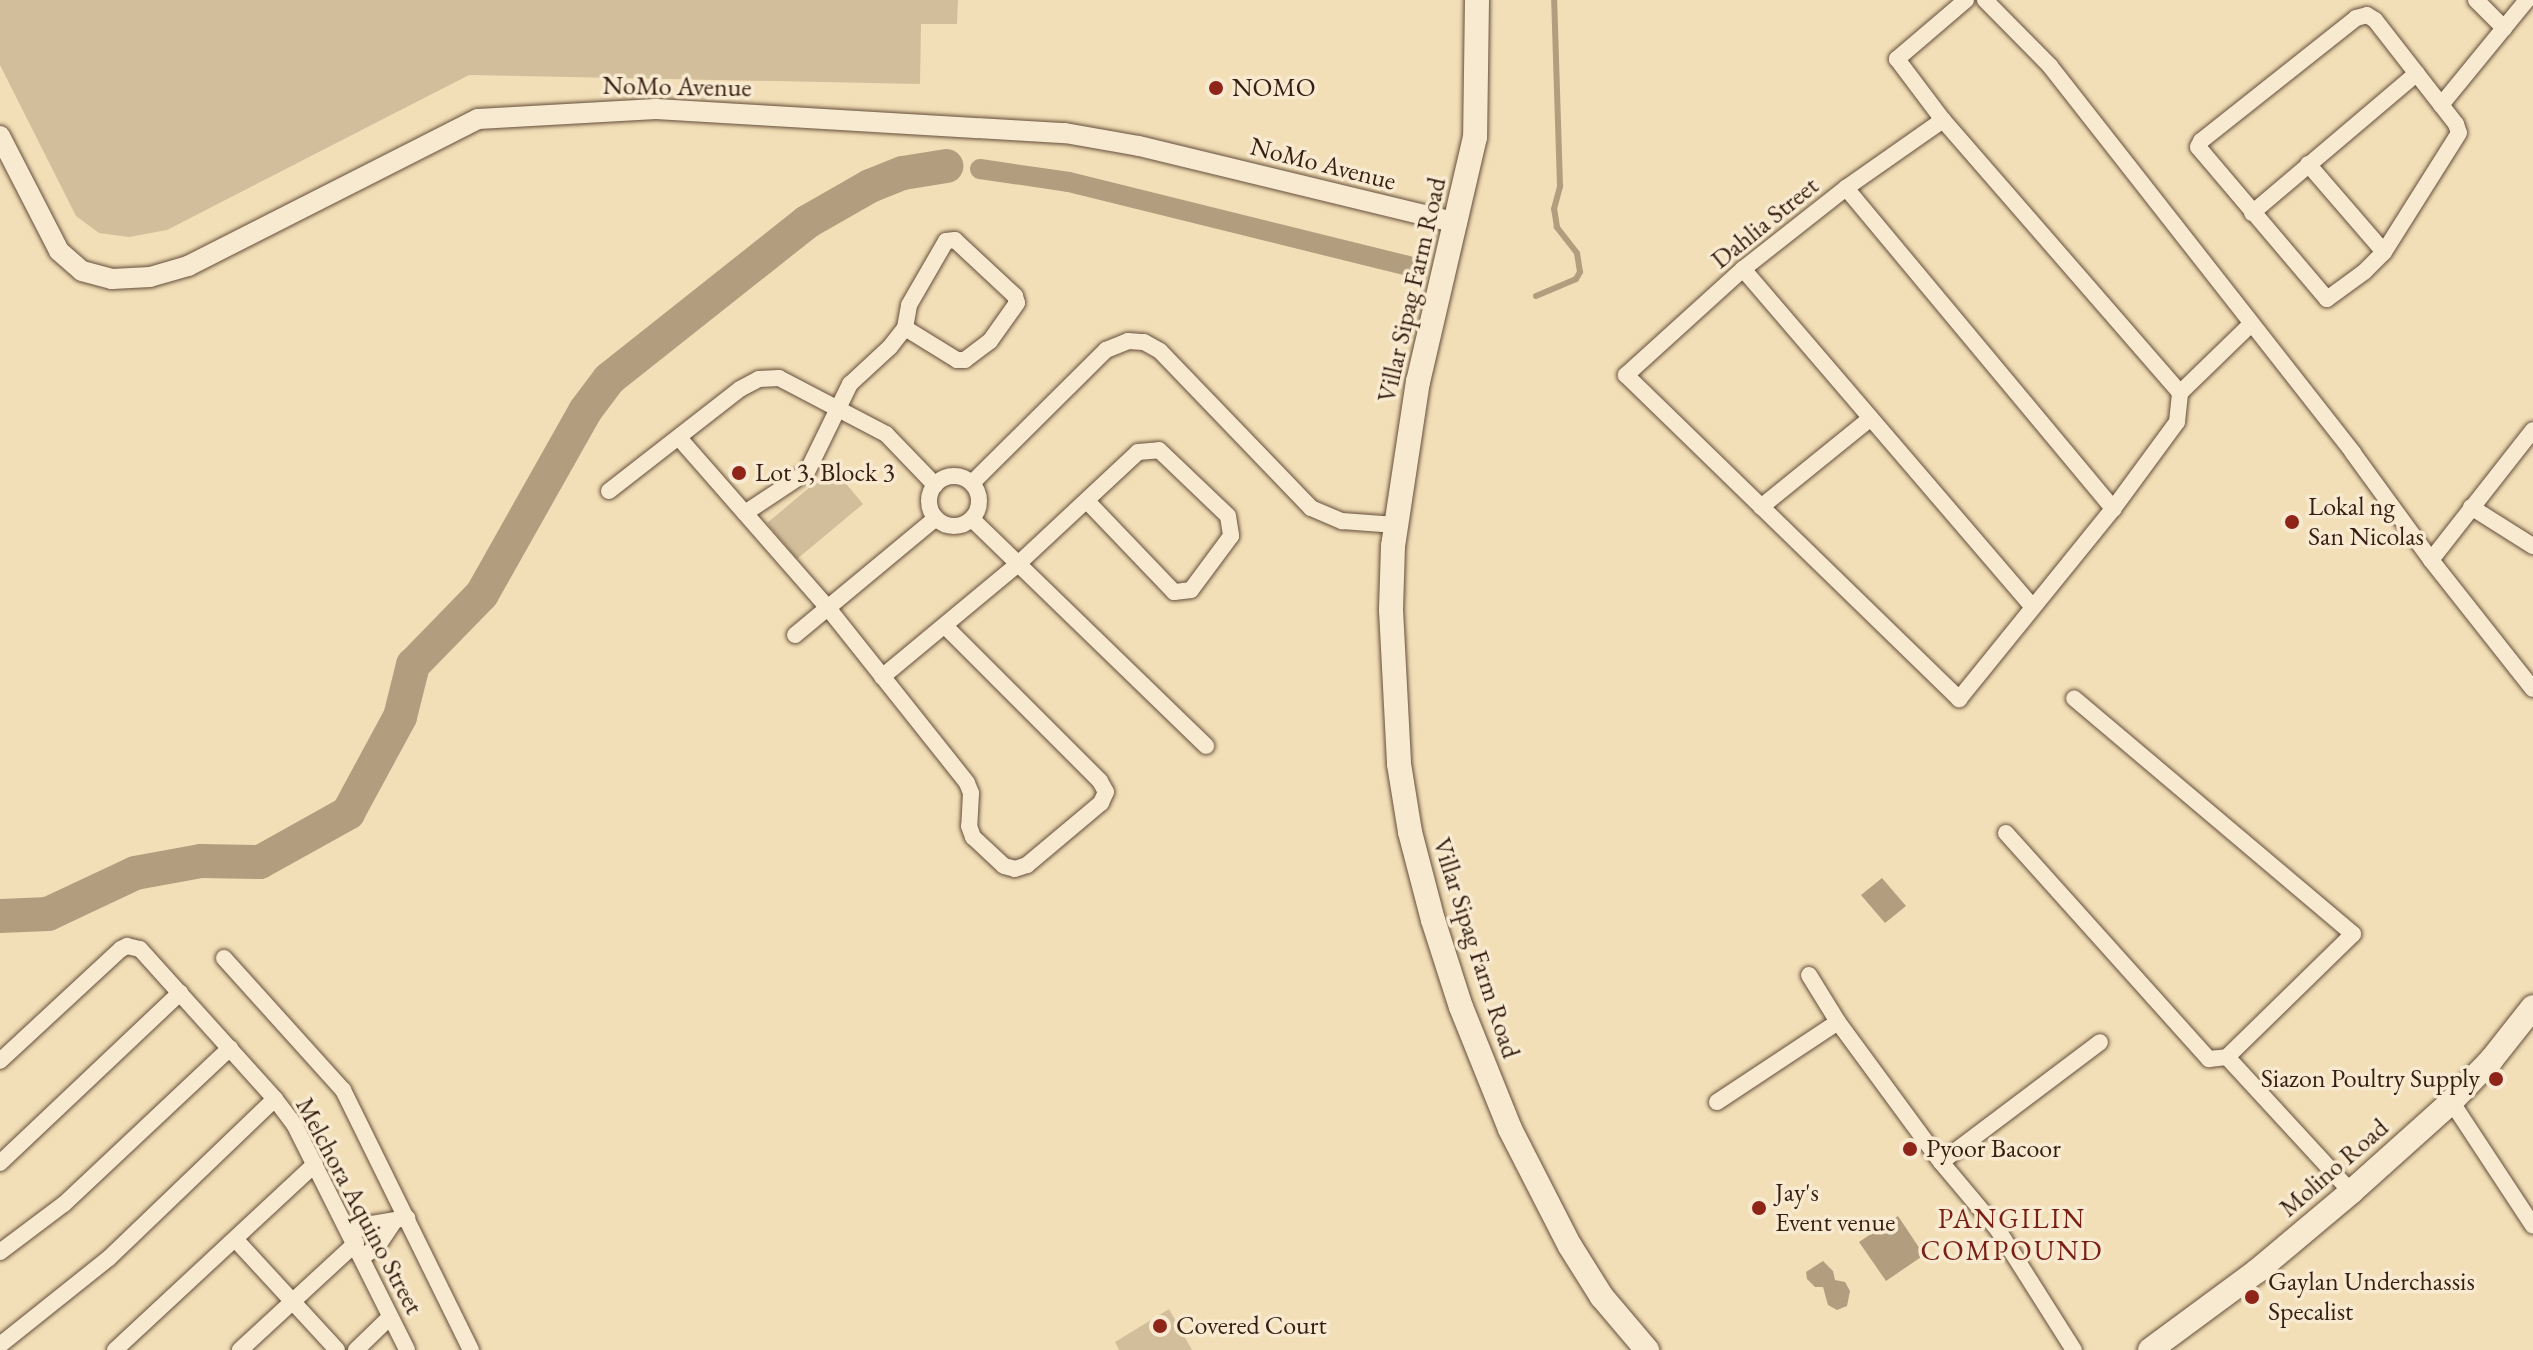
<!DOCTYPE html>
<html>
<head>
<meta charset="utf-8">
<style>
	body { margin:0 }
	#map { position:relative; width:2533px; height:1350px; overflow:hidden; background:#f2dfb7; font-family:"EB Garamond",serif }
	div>[style] { position:absolute }
	[style*='--x'] { left:calc(var(--x)*1px); top:calc(var(--y)*1px); width:calc(var(--w)*1px); rotate:calc(var(--a)*1deg) }
	.green>* { inset:0; background:#d2be9b }
	.water>* { inset:0; background:#b29d7f }
	.stream>* { height:6px; margin:-3px; padding:0 3px; transform-origin:3px; border-radius:3px; background:#b29d7f }
	.canal>* { height:20px; margin:-10px; padding:0 10px; transform-origin:10px; border-radius:10px; background:#b29d7f }
	.river>* { height:34px; margin:-17px; padding:0 17px; transform-origin:17px; border-radius:17px; background:#b29d7f }
	.roads { filter:drop-shadow(0 0 2px #654e3b) drop-shadow(0 0 2px #654e3b) }
	.minor>* { height:16px; margin:-8px; padding:0 8px; transform-origin:8px; border-radius:8px; background:#f7ead0 }
	.minor>.ring { margin:-8px; padding:0; box-sizing:content-box; background:none; border:16px solid #f7ead0; border-radius:50% }
	.tertiary>* { height:20px; margin:-10px; padding:0 10px; transform-origin:10px; border-radius:10px; background:#f7ead0 }
	.secondary>* { height:24px; margin:-12px; padding:0 12px; transform-origin:12px; border-radius:12px; background:#f7ead0 }
	.dots>* { width:22px; height:22px; translate:-50% -50%; box-sizing:border-box; border:4px solid #f7ead0; border-radius:50% }
	span { translate:-50% -50%; white-space:nowrap; text-align:center; line-height:1.15; -webkit-text-stroke:7px #f7ead0; paint-order:stroke }
	.street-label { font-size:26px; color:#361e12 }
	.poi-label { font-size:26px; color:#361e12 }
	.left { translate:0 -50%; text-align:left }
	.right { translate:-100% -50%; text-align:right }
	.neighbourhood-label { font-size:28px; color:#7a1f14; letter-spacing:2px }
</style>
</head>
<body>
<div id="map">
	<div class="green">
		<i style="clip-path:polygon(0 0,958px 0,957px 24px,921px 24px,920px 84px,469px 75px,167px 230px,129px 237px,99px 233px,76px 216px,0 65px)"></i>
		<i style="clip-path:polygon(833px 468px,863px 504px,797px 559px,767px 523px)"></i>
		<i style="clip-path:polygon(1169px 1309px,1192px 1350px,1119px 1350px,1115px 1342px)"></i>
	</div>
	<div class="water">
		<i style="clip-path:polygon(1882px 878px,1906px 906px,1885px 923px,1861px 895px)"></i>
		<i style="clip-path:polygon(1898px 1216px,1924px 1255px,1886px 1281px,1859px 1242px)"></i>
		<i style="clip-path:polygon(1823px 1261px,1833px 1271px,1835px 1280px,1845px 1282px,1850px 1291px,1847px 1306px,1837px 1310px,1828px 1305px,1823px 1287px,1815px 1287px,1807px 1279px,1806px 1272px)"></i>
	</div>
	<div class="stream">
		<i style="--x:1536;--y:296;--w:43;--a:-23"></i>
		<i style="--x:1576;--y:279;--w:8;--a:-60"></i>
		<i style="--x:1580;--y:272;--w:19;--a:-99"></i>
		<i style="--x:1577;--y:253;--w:33;--a:-128"></i>
		<i style="--x:1557;--y:227;--w:18;--a:-99"></i>
		<i style="--x:1554;--y:209;--w:24;--a:-75"></i>
		<i style="--x:1560;--y:186;--w:186;--a:-91.8"></i>
	</div>
	<div class="canal">
		<i style="--x:980;--y:169;--w:90;--a:8.3"></i>
		<i style="--x:1069;--y:182;--w:350;--a:13.9"></i>
	</div>
	<div class="river">
		<i style="--x:0;--y:916;--w:48;--a:-2.4"></i>
		<i style="--x:48;--y:914;--w:96;--a:-25.2"></i>
		<i style="--x:135;--y:873;--w:67;--a:-10.3"></i>
		<i style="--x:201;--y:861;--w:59;--a:1"></i>
		<i style="--x:260;--y:862;--w:101;--a:-29.1"></i>
		<i style="--x:348;--y:813;--w:109;--a:-61.6"></i>
		<i style="--x:400;--y:717;--w:54;--a:-76"></i>
		<i style="--x:413;--y:665;--w:99;--a:-45.8"></i>
		<i style="--x:482;--y:594;--w:210;--a:-60.6"></i>
		<i style="--x:585;--y:411;--w:40;--a:-53"></i>
		<i style="--x:609;--y:379;--w:253;--a:-38.4"></i>
		<i style="--x:807;--y:222;--w:73;--a:-29.7"></i>
		<i style="--x:870;--y:186;--w:35;--a:-22"></i>
		<i style="--x:903;--y:173;--w:44;--a:-9.2"></i>
	</div>
	<div class="roads">
		<div class="minor">
			<i style="--x:1966;--y:0;--w:91;--a:139.5"></i>
			<i style="--x:1897;--y:59;--w:76;--a:53"></i>
			<i style="--x:1943;--y:120;--w:362;--a:49"></i>
			<i style="--x:1985;--y:0;--w:93;--a:45.4"></i>
			<i style="--x:2050;--y:66;--w:492;--a:51.9"></i>
			<i style="--x:2353;--y:453;--w:132;--a:53.9"></i>
			<i style="--x:2431;--y:560;--w:164;--a:51.7"></i>
			<i style="--x:2476;--y:0;--w:40;--a:45"></i>
			<i style="--x:2367;--y:15;--w:9;--a:32"></i>
			<i style="--x:2375;--y:20;--w:132;--a:52.1"></i>
			<i style="--x:2456;--y:124;--w:9;--a:72"></i>
			<i style="--x:2459;--y:133;--w:141;--a:122.2"></i>
			<i style="--x:2384;--y:252;--w:28;--a:135"></i>
			<i style="--x:2364;--y:272;--w:46;--a:143.9"></i>
			<i style="--x:2327;--y:299;--w:199;--a:-130.3"></i>
			<i style="--x:2198;--y:147;--w:7;--a:-63"></i>
			<i style="--x:2201;--y:141;--w:198;--a:-38.4"></i>
			<i style="--x:2356;--y:18;--w:11;--a:-15"></i>
			<i style="--x:2441;--y:105;--w:136;--a:-50.7"></i>
			<i style="--x:1943;--y:120;--w:118;--a:145"></i>
			<i style="--x:1846;--y:188;--w:131;--a:141.8"></i>
			<i style="--x:1743;--y:269;--w:158;--a:137.8"></i>
			<i style="--x:1626;--y:375;--w:465;--a:44.2"></i>
			<i style="--x:1959;--y:699;--w:245;--a:-51"></i>
			<i style="--x:2113;--y:509;--w:108;--a:-53.7"></i>
			<i style="--x:2177;--y:422;--w:29;--a:-84"></i>
			<i style="--x:2180;--y:393;--w:99;--a:-44.2"></i>
			<i style="--x:2308;--y:164;--w:116;--a:49.2"></i>
			<i style="--x:1846;--y:188;--w:418;--a:50.2"></i>
			<i style="--x:2252;--y:213;--w:216;--a:-40.3"></i>
			<i style="--x:1743;--y:269;--w:445;--a:49.4"></i>
			<i style="--x:680;--y:439;--w:225;--a:48.8"></i>
			<i style="--x:828;--y:608;--w:223;--a:51.5"></i>
			<i style="--x:967;--y:783;--w:11;--a:68"></i>
			<i style="--x:971;--y:793;--w:33;--a:93"></i>
			<i style="--x:969;--y:826;--w:12;--a:70"></i>
			<i style="--x:973;--y:837;--w:42;--a:43.1"></i>
			<i style="--x:1004;--y:866;--w:11;--a:15"></i>
			<i style="--x:1015;--y:869;--w:13;--a:-18"></i>
			<i style="--x:1027;--y:865;--w:97;--a:-40"></i>
			<i style="--x:1101;--y:803;--w:12;--a:-66"></i>
			<i style="--x:1106;--y:792;--w:13;--a:-119"></i>
			<i style="--x:1100;--y:781;--w:218;--a:-135"></i>
			<i class="ring" style="left:929px;top:476px;width:34px;height:34px"></i>
			<i style="--x:972;--y:483;--w:189;--a:-44.8"></i>
			<i style="--x:1106;--y:350;--w:24;--a:-22"></i>
			<i style="--x:1128;--y:341;--w:16;--a:4"></i>
			<i style="--x:1144;--y:342;--w:18;--a:29"></i>
			<i style="--x:1160;--y:351;--w:218;--a:46.1"></i>
			<i style="--x:1311;--y:508;--w:34;--a:23"></i>
			<i style="--x:1342;--y:521;--w:54;--a:4.2"></i>
			<i style="--x:609;--y:491;--w:166;--a:-37.9"></i>
			<i style="--x:740;--y:389;--w:21;--a:-28"></i>
			<i style="--x:759;--y:379;--w:20;--a:-3"></i>
			<i style="--x:779;--y:378;--w:121;--a:27.6"></i>
			<i style="--x:886;--y:434;--w:71;--a:46.1"></i>
			<i style="--x:1761;--y:507;--w:141;--a:-39"></i>
			<i style="--x:2471;--y:507;--w:73;--a:32.2"></i>
			<i style="--x:745;--y:513;--w:74;--a:-33.5"></i>
			<i style="--x:807;--y:472;--w:98;--a:-64"></i>
			<i style="--x:850;--y:384;--w:54;--a:-42.8"></i>
			<i style="--x:890;--y:347;--w:24;--a:-52"></i>
			<i style="--x:905;--y:328;--w:23;--a:-80"></i>
			<i style="--x:909;--y:305;--w:74;--a:-60"></i>
			<i style="--x:946;--y:241;--w:9;--a:-6"></i>
			<i style="--x:955;--y:240;--w:82;--a:43"></i>
			<i style="--x:1015;--y:296;--w:7;--a:74"></i>
			<i style="--x:1017;--y:303;--w:47;--a:125.4"></i>
			<i style="--x:990;--y:341;--w:31;--a:143"></i>
			<i style="--x:965;--y:360;--w:8;--a:180"></i>
			<i style="--x:957;--y:360;--w:61;--a:-148.4"></i>
			<i style="--x:972;--y:519;--w:326;--a:44.1"></i>
			<i style="--x:2431;--y:560;--w:165;--a:-51.9"></i>
			<i style="--x:795;--y:635;--w:183;--a:-39.7"></i>
			<i style="--x:882;--y:677;--w:177;--a:-39.7"></i>
			<i style="--x:1018;--y:564;--w:164;--a:-43"></i>
			<i style="--x:1138;--y:452;--w:21;--a:-5"></i>
			<i style="--x:1159;--y:450;--w:95;--a:43.7"></i>
			<i style="--x:1228;--y:516;--w:20;--a:81"></i>
			<i style="--x:1231;--y:536;--w:67;--a:126.5"></i>
			<i style="--x:1191;--y:590;--w:17;--a:173"></i>
			<i style="--x:1174;--y:592;--w:126;--a:-133.7"></i>
			<i style="--x:2006;--y:833;--w:304;--a:48.1"></i>
			<i style="--x:2209;--y:1059;--w:18;--a:-6"></i>
			<i style="--x:2227;--y:1057;--w:176;--a:-44.3"></i>
			<i style="--x:2353;--y:934;--w:365;--a:-139.8"></i>
			<i style="--x:224;--y:958;--w:178;--a:48"></i>
			<i style="--x:343;--y:1090;--w:290;--a:63.8"></i>
			<i style="--x:1809;--y:975;--w:55;--a:58.3"></i>
			<i style="--x:1838;--y:1022;--w:174;--a:53.7"></i>
			<i style="--x:1941;--y:1162;--w:89;--a:50"></i>
			<i style="--x:1998;--y:1230;--w:142;--a:57.7"></i>
			<i style="--x:2227;--y:1057;--w:183;--a:47.4"></i>
			<i style="--x:0;--y:1061;--w:165;--a:-42.8"></i>
			<i style="--x:121;--y:949;--w:7;--a:-27"></i>
			<i style="--x:127;--y:946;--w:13;--a:13"></i>
			<i style="--x:140;--y:949;--w:202;--a:48"></i>
			<i style="--x:275;--y:1099;--w:34;--a:53"></i>
			<i style="--x:295;--y:1126;--w:250;--a:63.4"></i>
			<i style="--x:2451;--y:1101;--w:149;--a:56.7"></i>
			<i style="--x:1717;--y:1102;--w:145;--a:-33.5"></i>
			<i style="--x:1941;--y:1162;--w:199;--a:-37"></i>
			<i style="--x:0;--y:1163;--w:248;--a:-43.4"></i>
			<i style="--x:351;--y:1234;--w:17;--a:-31"></i>
			<i style="--x:366;--y:1225;--w:42;--a:-9.7"></i>
			<i style="--x:236;--y:1240;--w:149;--a:47.4"></i>
			<i style="--x:0;--y:1252;--w:80;--a:-36.9"></i>
			<i style="--x:64;--y:1204;--w:228;--a:-43.2"></i>
			<i style="--x:362;--y:1257;--w:18;--a:-34"></i>
			<i style="--x:377;--y:1247;--w:30;--a:-56"></i>
			<i style="--x:0;--y:1345;--w:139;--a:-38.6"></i>
			<i style="--x:109;--y:1258;--w:230;--a:-43.8"></i>
			<i style="--x:115;--y:1350;--w:273;--a:-42.9"></i>
			<i style="--x:240;--y:1350;--w:158;--a:-42.7"></i>
			<i style="--x:356;--y:1350;--w:47;--a:-44.1"></i>
		</div>
		<div class="tertiary">
			<i style="--x:0;--y:136;--w:129;--a:62.8"></i>
			<i style="--x:59;--y:251;--w:30;--a:41"></i>
			<i style="--x:82;--y:271;--w:31;--a:15"></i>
			<i style="--x:112;--y:279;--w:38;--a:-3"></i>
			<i style="--x:150;--y:277;--w:40;--a:-16"></i>
			<i style="--x:188;--y:266;--w:325;--a:-26.9"></i>
			<i style="--x:478;--y:119;--w:178;--a:-3.2"></i>
			<i style="--x:656;--y:109;--w:410;--a:3.4"></i>
			<i style="--x:1065;--y:133;--w:75;--a:10"></i>
			<i style="--x:1139;--y:146;--w:327;--a:13.6"></i>
		</div>
		<div class="secondary">
			<i style="--x:1477;--y:0;--w:137;--a:90.8"></i>
			<i style="--x:1475;--y:137;--w:251;--a:103.1"></i>
			<i style="--x:1418;--y:381;--w:167;--a:98.6"></i>
			<i style="--x:1393;--y:546;--w:64;--a:91.8"></i>
			<i style="--x:1391;--y:610;--w:154;--a:87"></i>
			<i style="--x:1399;--y:764;--w:69;--a:80.8"></i>
			<i style="--x:1410;--y:832;--w:91;--a:75.4"></i>
			<i style="--x:1433;--y:920;--w:91;--a:72.2"></i>
			<i style="--x:1461;--y:1007;--w:131;--a:68.1"></i>
			<i style="--x:1510;--y:1129;--w:131;--a:62.9"></i>
			<i style="--x:1570;--y:1246;--w:60;--a:57.9"></i>
			<i style="--x:1602;--y:1297;--w:70;--a:49.7"></i>
			<i style="--x:2150;--y:1350;--w:133;--a:-36.4"></i>
			<i style="--x:2257;--y:1271;--w:123;--a:-40"></i>
			<i style="--x:2351;--y:1192;--w:129;--a:-41.9"></i>
			<i style="--x:2447;--y:1106;--w:65;--a:-46.2"></i>
			<i style="--x:2492;--y:1059;--w:66;--a:-51.7"></i>
		</div>
	</div>
	<div class="dots">
		<i style="left:1216px;top:88px;background:#8f2418"></i>
		<i style="left:739px;top:473px;background:#8f2418"></i>
		<i style="left:2292px;top:522px;background:#8f2418"></i>
		<i style="left:2496px;top:1079px;background:#8f2418"></i>
		<i style="left:1910px;top:1149px;background:#8f2418"></i>
		<i style="left:1759px;top:1208px;background:#8f2418"></i>
		<i style="left:2252px;top:1297px;background:#8f2418"></i>
		<i style="left:1160px;top:1326px;background:#8f2418"></i>
	</div>
	<div class="street-label">
		<span style="left:677px;top:87px;rotate:1deg">NoMo Avenue</span>
		<span style="left:1323px;top:164px;rotate:14deg">NoMo Avenue</span>
		<span style="left:1765px;top:223px;rotate:-39deg">Dahlia Street</span>
		<span style="left:1412px;top:290px;rotate:-77deg">Villar Sipag Farm Road</span>
		<span style="left:1476px;top:948px;rotate:72deg">Villar Sipag Farm Road</span>
		<span style="left:2334px;top:1168px;rotate:-41deg">Molino Road</span>
		<span style="left:359px;top:1206px;rotate:62deg">Melchora Aquino Street</span>
	</div>
	<div class="poi-label">
		<span class="left" style="left:1232px;top:88px">NOMO</span>
		<span class="left" style="left:755px;top:473px">Lot 3, Block 3</span>
		<span class="left" style="left:2308px;top:522px">Lokal ng<br>San Nicolas</span>
		<span class="right" style="left:2480px;top:1079px">Siazon Poultry Supply</span>
		<span class="left" style="left:1926px;top:1149px">Pyoor Bacoor</span>
		<span class="left" style="left:1775px;top:1208px">Jay's<br>Event venue</span>
		<span class="left" style="left:2268px;top:1297px">Gaylan Underchassis<br>Specalist</span>
		<span class="left" style="left:1176px;top:1326px">Covered Court</span>
	</div>
	<div class="neighbourhood-label">
		<span style="left:2012px;top:1234px">PANGILIN<br>COMPOUND</span>
	</div>
</div>
</body>
</html>
